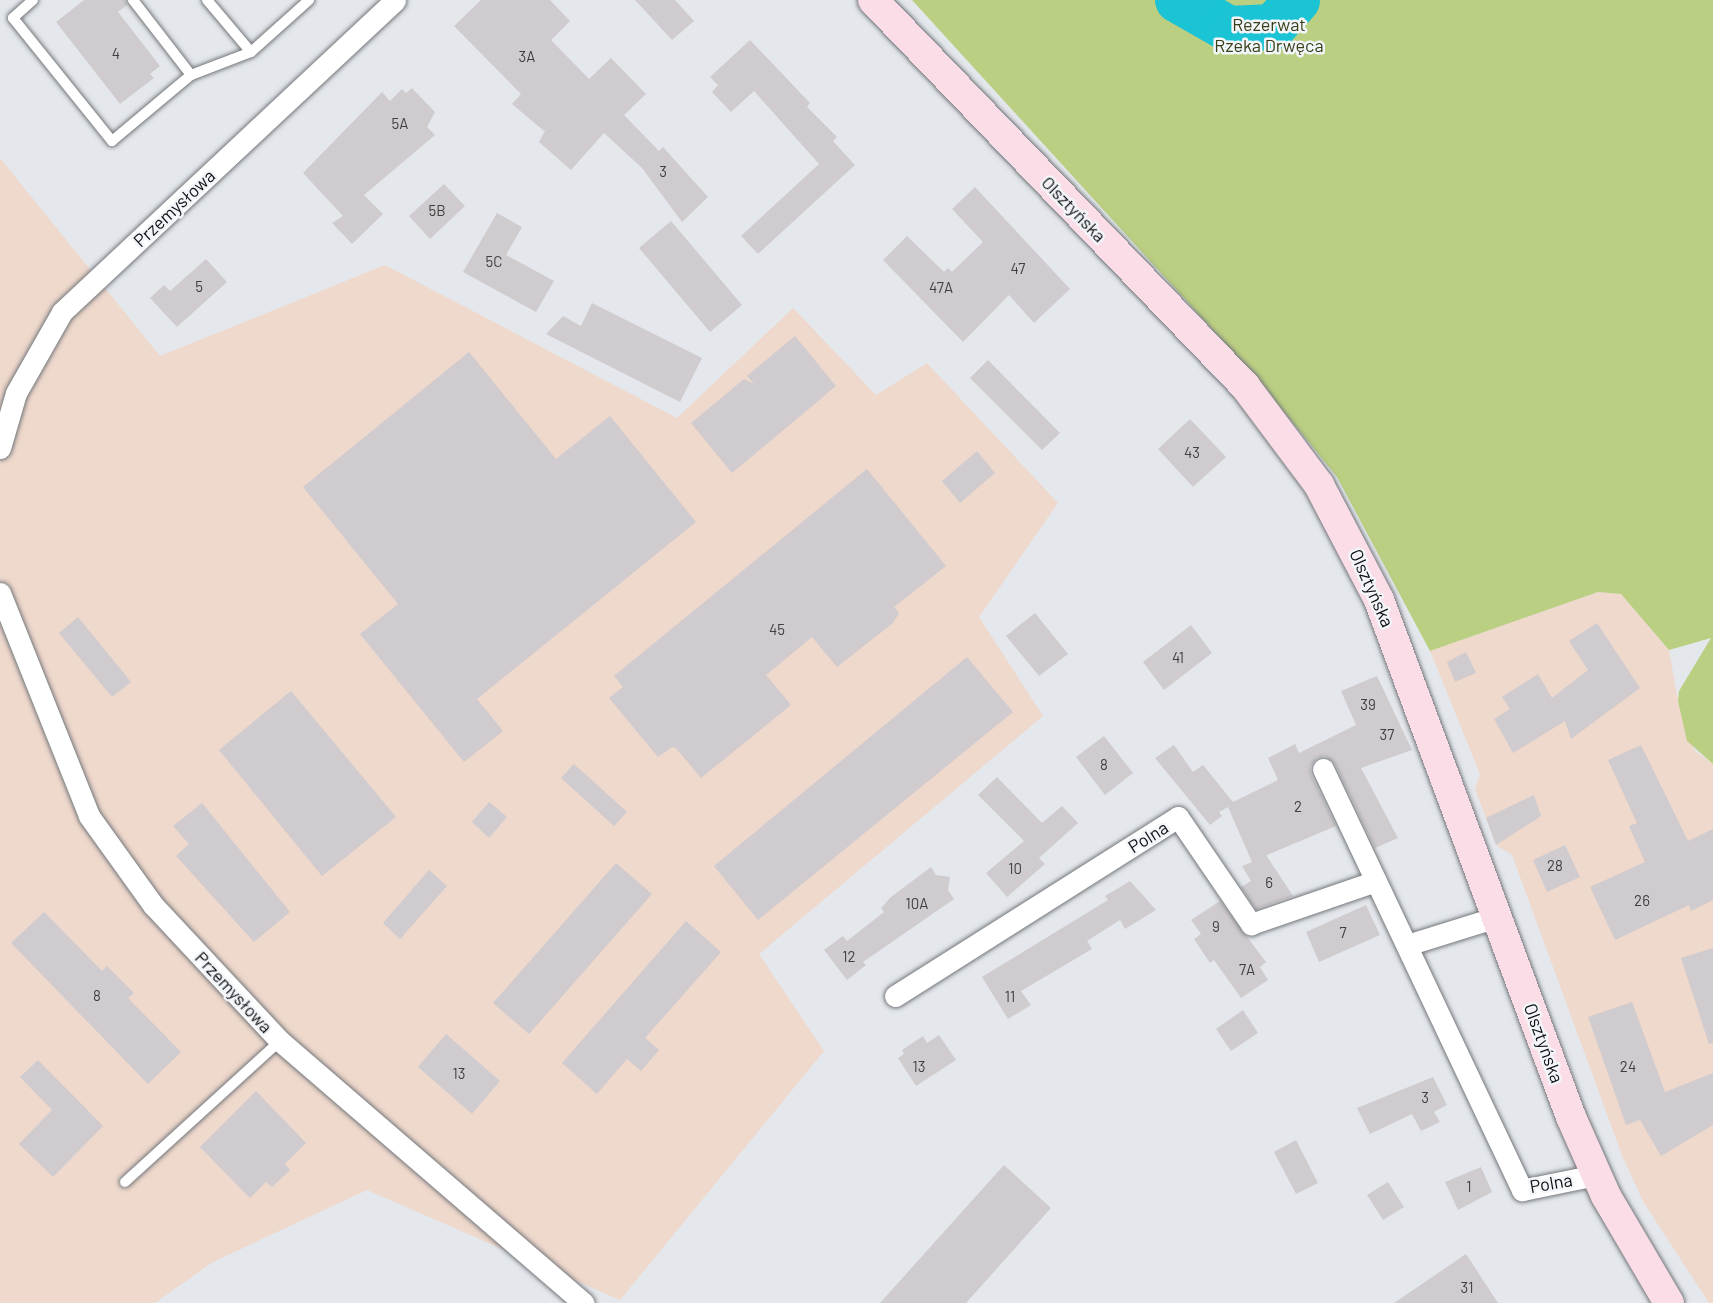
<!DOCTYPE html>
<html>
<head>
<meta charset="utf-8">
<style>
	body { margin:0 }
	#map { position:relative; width:1713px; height:1303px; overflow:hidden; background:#e4e8ec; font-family:Barlow,sans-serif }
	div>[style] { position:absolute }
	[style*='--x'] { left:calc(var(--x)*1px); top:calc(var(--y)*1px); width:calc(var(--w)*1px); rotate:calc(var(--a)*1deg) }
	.industrial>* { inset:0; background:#efd8cc }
	.green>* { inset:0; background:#bbcf82 }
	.river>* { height:46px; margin:-23px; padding:0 23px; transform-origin:23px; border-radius:23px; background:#1ac4d5 }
	.building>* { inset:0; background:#cfcbce }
	.roads { filter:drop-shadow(0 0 2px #74777b) drop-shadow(0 0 2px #74777b) }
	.lane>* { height:10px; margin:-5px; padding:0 5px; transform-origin:5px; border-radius:5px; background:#fff }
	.street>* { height:21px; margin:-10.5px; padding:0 10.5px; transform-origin:10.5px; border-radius:10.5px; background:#fff }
	.secondary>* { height:30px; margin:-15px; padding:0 15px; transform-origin:15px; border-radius:15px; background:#fadde6 }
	span { translate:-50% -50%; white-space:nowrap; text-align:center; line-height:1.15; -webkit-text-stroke:5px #f2f5f9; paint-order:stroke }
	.number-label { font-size:15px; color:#3f3f40 }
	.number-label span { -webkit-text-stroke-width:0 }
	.park-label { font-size:18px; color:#363f17 }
	.street-label { font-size:18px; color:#0f1011 }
</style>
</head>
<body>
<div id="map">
	<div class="industrial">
		<i style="clip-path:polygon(0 158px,160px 356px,385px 265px,677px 418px,793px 308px,876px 395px,927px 363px,1058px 503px,979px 617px,1043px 716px,759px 954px,824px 1051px,620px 1300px,367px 1190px,213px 1262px,155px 1303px,0 1303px)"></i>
		<i style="clip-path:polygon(1598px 592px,1621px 594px,1669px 650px,1678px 701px,1694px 750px,1713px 764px,1713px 1303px,1709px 1303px,1644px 1203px,1623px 1158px,1512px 855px,1496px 845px,1475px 789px,1480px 774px,1430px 651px)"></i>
	</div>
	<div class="green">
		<i style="clip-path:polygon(912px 0,1713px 0,1713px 764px,1687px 741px,1678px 701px,1679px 691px,1711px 638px,1669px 650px,1621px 594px,1598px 592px,1430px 651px,1337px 477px,1254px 375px)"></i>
	</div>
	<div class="river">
		<i style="--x:1178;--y:0;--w:59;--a:29.6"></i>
		<i style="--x:1229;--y:29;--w:44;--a:-2.6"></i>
		<i style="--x:1273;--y:27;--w:36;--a:-48"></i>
	</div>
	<div class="building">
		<i style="clip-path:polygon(84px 0,126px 0,127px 5px,118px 12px,160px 66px,150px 74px,154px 78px,120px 104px,56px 22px)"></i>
		<i style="clip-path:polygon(481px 0,550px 0,570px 21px,551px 40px,589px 79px,611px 58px,646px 94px,624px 115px,659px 151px,663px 147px,708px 197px,682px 222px,642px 168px,604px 133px,571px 170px,539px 142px,546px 129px,544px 131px,512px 104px,521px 94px,454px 26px)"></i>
		<i style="clip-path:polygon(635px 0,675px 0,694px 21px,672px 40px)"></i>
		<i style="clip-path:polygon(750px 40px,810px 103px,807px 107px,837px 137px,833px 141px,855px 165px,758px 254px,741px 236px,819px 164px,754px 91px,731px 112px,712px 92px,718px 85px,710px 77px)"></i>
		<i style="clip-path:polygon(412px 88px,435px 112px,427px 127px,435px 135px,364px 195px,383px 214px,352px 244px,332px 223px,343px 216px,303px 173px,382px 92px,390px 101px,402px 89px,406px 93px)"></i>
		<i style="clip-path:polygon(444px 184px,465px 206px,430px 239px,409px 216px)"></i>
		<i style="clip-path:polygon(975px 187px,1070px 289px,1034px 323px,1009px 295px,963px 342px,883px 260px,907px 236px,944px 272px,948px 268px,952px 272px,983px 242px,952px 209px)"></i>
		<i style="clip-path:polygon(497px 213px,522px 227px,506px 255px,554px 281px,536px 312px,463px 272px)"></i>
		<i style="clip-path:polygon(671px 221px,742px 305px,710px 332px,639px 248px)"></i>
		<i style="clip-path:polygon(206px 259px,227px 282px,177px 327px,150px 298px,164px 285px,170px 291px)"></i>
		<i style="clip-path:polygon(592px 303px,702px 358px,680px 402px,546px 334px,563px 316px,581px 326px)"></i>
		<i style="clip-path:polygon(795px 336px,836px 386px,732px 473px,691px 423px,744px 379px,754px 384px,747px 376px)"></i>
		<i style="clip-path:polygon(469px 352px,556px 459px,610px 416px,696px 522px,477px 699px,503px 731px,464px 762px,360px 634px,398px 604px,303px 487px)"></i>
		<i style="clip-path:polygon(988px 360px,1060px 433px,1042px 450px,970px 378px)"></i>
		<i style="clip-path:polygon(1190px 419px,1226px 457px,1193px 487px,1158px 449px)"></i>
		<i style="clip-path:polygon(977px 451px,995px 473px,960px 503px,942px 481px)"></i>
		<i style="clip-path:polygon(867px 469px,946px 566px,894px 607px,899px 613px,893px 623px,837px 667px,812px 637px,766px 675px,791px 705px,701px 778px,676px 748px,672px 747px,658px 757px,609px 698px,623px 687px,614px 676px)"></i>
		<i style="clip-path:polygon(1035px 613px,1068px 654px,1039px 676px,1006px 636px)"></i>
		<i style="clip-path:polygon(78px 617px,131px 682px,112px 697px,59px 633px)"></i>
		<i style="clip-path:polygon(1597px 623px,1640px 688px,1571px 739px,1565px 721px,1513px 753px,1494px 719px,1510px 709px,1502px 697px,1538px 674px,1552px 698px,1588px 670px,1569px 641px)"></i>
		<i style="clip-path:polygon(1191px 625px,1212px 653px,1164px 690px,1143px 662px)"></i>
		<i style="clip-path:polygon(1466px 652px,1476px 673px,1455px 682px,1447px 662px)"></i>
		<i style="clip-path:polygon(967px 657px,1013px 712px,758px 920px,714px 866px)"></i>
		<i style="clip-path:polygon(1377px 676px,1412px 750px,1361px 768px,1398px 838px,1375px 848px,1335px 764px,1325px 756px,1317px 758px,1310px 767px,1311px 774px,1336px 826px,1262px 857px,1266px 855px,1293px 896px,1256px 909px,1241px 887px,1251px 881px,1242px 866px,1252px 862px,1228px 807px,1219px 812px,1222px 816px,1210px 825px,1155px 758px,1174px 745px,1193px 772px,1203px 765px,1233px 802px,1278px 780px,1268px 758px,1295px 744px,1299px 753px,1356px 725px,1341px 691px)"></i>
		<i style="clip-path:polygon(291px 691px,396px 817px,322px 876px,219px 750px)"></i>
		<i style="clip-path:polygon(1104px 736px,1133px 773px,1105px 795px,1076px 757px)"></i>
		<i style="clip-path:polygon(1641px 745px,1688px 841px,1713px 829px,1713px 900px,1691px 911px,1689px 905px,1615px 940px,1590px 887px,1645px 862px,1629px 826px,1637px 823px,1608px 760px)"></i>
		<i style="clip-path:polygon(574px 764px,627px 812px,614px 826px,561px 778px)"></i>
		<i style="clip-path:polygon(997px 777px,1042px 823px,1062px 806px,1078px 823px,1039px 858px,1045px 864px,1007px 897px,986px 873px,1024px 841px,978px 795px)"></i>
		<i style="clip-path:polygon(1534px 795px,1541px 816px,1496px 845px,1486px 818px)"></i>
		<i style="clip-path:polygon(489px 802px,507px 817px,489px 838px,472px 822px)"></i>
		<i style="clip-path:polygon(202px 803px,290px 912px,254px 942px,176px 856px,189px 844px,173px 826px)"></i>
		<i style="clip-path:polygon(1565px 845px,1580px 877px,1547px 892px,1533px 860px)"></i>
		<i style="clip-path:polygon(616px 863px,652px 894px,529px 1034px,493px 1003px)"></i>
		<i style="clip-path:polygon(931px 867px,936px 875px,950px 877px,948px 890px,954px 899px,863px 962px,866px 965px,847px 980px,824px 950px,843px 936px,847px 941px,884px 912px,881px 908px,891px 897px)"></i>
		<i style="clip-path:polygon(429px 870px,447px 886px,400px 939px,383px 923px)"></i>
		<i style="clip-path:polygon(1130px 881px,1156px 910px,1125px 929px,1120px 920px,1087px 941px,1092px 949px,1021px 991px,1031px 1005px,1008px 1019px,982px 977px,1108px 900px,1105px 896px)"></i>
		<i style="clip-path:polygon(1220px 901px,1266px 962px,1260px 967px,1268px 980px,1241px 998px,1214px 960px,1210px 963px,1194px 939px,1201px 934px,1191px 920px)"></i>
		<i style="clip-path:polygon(1366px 905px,1380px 935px,1319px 962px,1306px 932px)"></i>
		<i style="clip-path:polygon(44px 912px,102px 971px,107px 966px,134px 993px,128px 998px,181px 1052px,148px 1084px,11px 943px)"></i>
		<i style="clip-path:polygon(686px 921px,721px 952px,645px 1038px,659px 1050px,641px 1071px,627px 1059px,597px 1094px,562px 1063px)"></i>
		<i style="clip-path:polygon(1713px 948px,1713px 1043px,1709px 1044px,1681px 958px)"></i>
		<i style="clip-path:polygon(1632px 1002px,1665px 1092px,1713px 1073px,1713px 1125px,1661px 1156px,1640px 1120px,1626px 1125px,1588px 1017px)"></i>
		<i style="clip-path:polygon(1243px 1010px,1258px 1033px,1231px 1051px,1216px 1029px)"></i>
		<i style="clip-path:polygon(446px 1034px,500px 1081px,472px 1114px,418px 1067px)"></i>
		<i style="clip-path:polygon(939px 1035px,956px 1060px,916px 1086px,898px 1058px,904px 1054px,902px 1050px,923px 1036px,927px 1043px)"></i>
		<i style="clip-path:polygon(38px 1060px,103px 1126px,53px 1177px,19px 1144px,52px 1110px,20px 1077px)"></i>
		<i style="clip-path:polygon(1433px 1077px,1447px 1105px,1434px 1112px,1440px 1122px,1421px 1131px,1412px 1114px,1370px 1134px,1357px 1108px)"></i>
		<i style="clip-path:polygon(256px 1091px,306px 1143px,285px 1164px,290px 1170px,272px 1187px,266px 1182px,250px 1198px,200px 1147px)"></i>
		<i style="clip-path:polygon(1296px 1140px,1318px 1183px,1296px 1194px,1274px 1152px)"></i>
		<i style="clip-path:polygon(1004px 1165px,1051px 1208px,966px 1303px,880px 1303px)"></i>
		<i style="clip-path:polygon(1481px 1167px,1492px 1192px,1458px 1210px,1445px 1182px)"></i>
		<i style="clip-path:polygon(1388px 1182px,1404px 1207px,1383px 1220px,1367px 1195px)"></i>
		<i style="clip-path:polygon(1466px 1254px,1498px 1303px,1394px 1303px)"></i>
	</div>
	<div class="roads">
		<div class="lane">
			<i style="--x:33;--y:0;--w:27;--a:138"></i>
			<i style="--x:13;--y:18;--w:158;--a:51.2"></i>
			<i style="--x:112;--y:141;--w:103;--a:-39.9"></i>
			<i style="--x:191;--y:75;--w:95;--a:-127.7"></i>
			<i style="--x:207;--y:0;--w:68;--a:49.8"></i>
			<i style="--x:191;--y:75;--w:64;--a:-21"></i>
			<i style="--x:251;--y:52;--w:78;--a:-41.9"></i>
			<i style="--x:125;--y:1182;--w:210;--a:-42.3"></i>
		</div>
		<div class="street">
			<i style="--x:0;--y:448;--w:57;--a:-73.8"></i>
			<i style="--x:16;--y:393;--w:93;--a:-60.4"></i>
			<i style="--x:62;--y:312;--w:456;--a:-43.1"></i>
			<i style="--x:0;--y:593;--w:240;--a:68.2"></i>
			<i style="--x:89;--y:816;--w:110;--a:54.3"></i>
			<i style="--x:153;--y:905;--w:186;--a:47"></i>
			<i style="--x:280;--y:1041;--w:401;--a:40.8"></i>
			<i style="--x:1323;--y:769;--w:466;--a:64.7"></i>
			<i style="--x:1522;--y:1190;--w:76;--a:-11.5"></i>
			<i style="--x:1407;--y:945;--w:94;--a:-17.3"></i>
			<i style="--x:895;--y:996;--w:335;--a:-32.3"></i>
			<i style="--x:1178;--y:817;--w:130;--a:55.7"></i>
			<i style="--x:1251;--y:924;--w:132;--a:-19"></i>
		</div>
		<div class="secondary">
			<i style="--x:873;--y:0;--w:536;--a:46.06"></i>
			<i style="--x:1245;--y:386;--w:124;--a:53.2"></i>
			<i style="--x:1319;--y:485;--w:130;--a:62.4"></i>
			<i style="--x:1379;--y:600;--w:552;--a:69.63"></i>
			<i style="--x:1571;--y:1117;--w:86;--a:66.1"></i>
			<i style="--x:1606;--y:1196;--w:124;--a:59.5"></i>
		</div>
	</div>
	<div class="number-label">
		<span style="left:116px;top:54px">4</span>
		<span style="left:527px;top:57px">3A</span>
		<span style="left:400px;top:124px">5A</span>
		<span style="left:663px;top:172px">3</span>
		<span style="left:437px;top:211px">5B</span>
		<span style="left:494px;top:262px">5C</span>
		<span style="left:1018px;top:269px">47</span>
		<span style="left:199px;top:287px">5</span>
		<span style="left:941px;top:288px">47A</span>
		<span style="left:1192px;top:453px">43</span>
		<span style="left:777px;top:630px">45</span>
		<span style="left:1178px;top:658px">41</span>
		<span style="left:1368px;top:705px">39</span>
		<span style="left:1387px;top:735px">37</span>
		<span style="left:1104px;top:765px">8</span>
		<span style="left:1298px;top:807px">2</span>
		<span style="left:1555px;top:866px">28</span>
		<span style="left:1015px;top:869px">10</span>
		<span style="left:1269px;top:883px">6</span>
		<span style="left:1642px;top:901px">26</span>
		<span style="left:917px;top:904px">10A</span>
		<span style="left:1216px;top:927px">9</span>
		<span style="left:1343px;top:933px">7</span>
		<span style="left:849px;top:957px">12</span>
		<span style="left:1247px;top:970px">7A</span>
		<span style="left:97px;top:996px">8</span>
		<span style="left:1010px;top:997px">11</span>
		<span style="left:919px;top:1067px">13</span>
		<span style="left:1628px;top:1067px">24</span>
		<span style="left:459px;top:1074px">13</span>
		<span style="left:1425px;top:1098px">3</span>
		<span style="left:1469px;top:1187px">1</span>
		<span style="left:1467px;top:1288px">31</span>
	</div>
	<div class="park-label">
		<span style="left:1269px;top:35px">Rezerwat<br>Rzeka Drwęca</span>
	</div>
	<div class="street-label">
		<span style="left:174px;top:208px;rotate:-43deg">Przemysłowa</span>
		<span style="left:1074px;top:209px;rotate:46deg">Olsztyńska</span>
		<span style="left:1372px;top:588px;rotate:66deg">Olsztyńska</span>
		<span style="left:1148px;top:837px;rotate:-32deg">Polna</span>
		<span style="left:234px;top:992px;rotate:47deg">Przemysłowa</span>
		<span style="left:1544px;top:1043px;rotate:70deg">Olsztyńska</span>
		<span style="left:1551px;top:1183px;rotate:-10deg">Polna</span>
	</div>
</div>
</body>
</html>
